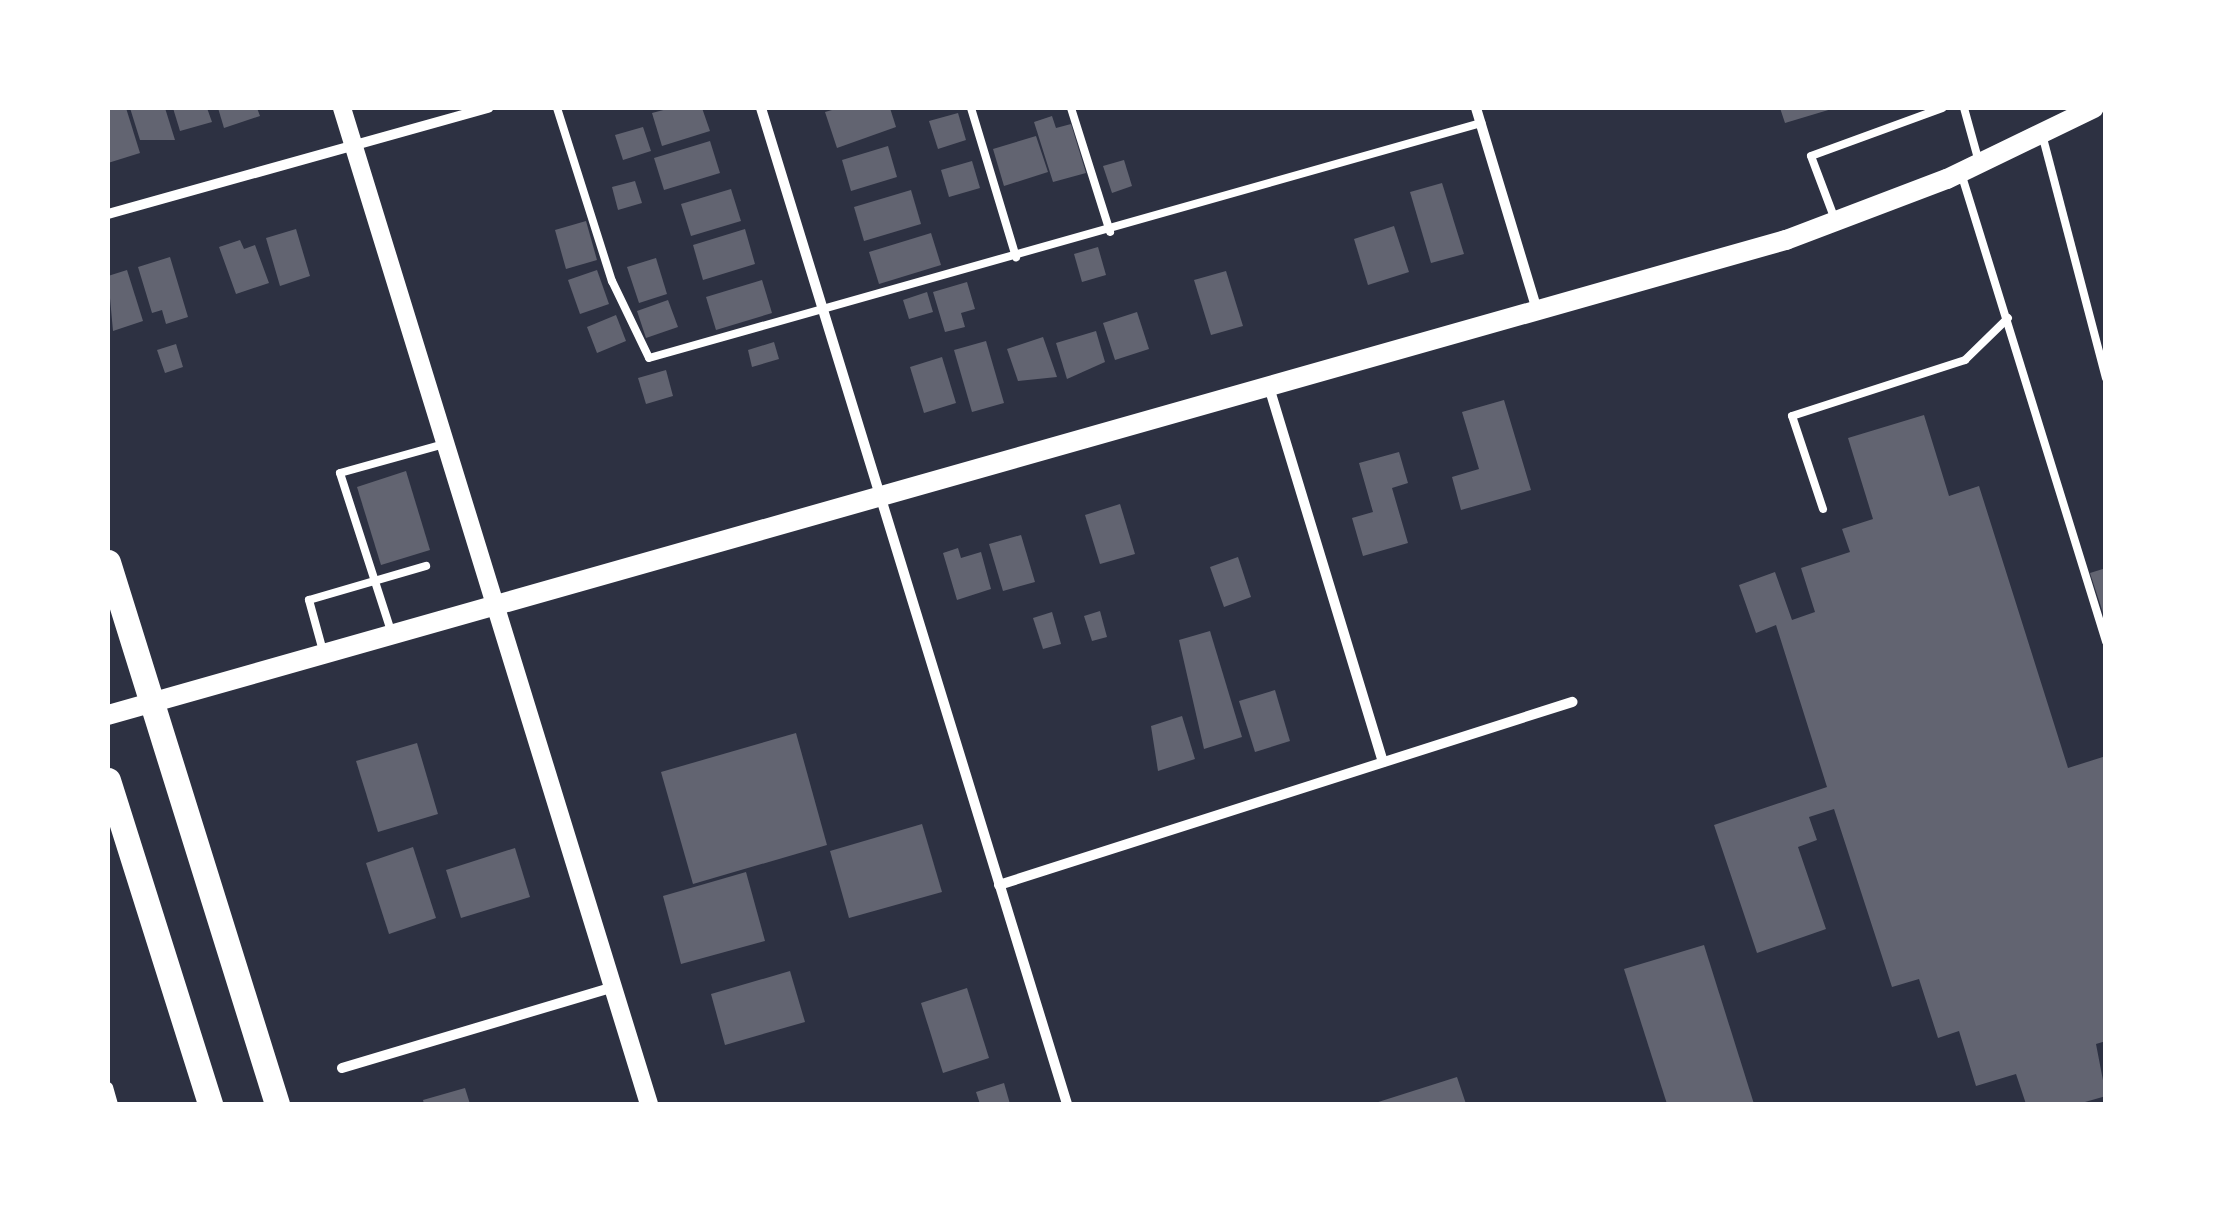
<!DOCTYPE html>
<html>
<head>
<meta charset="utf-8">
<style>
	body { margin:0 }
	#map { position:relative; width:2213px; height:1212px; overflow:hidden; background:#2d3142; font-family:Inter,sans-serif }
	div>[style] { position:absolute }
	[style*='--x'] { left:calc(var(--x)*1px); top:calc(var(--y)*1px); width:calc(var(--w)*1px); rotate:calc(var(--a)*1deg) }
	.building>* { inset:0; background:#626471 }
	.service>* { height:8px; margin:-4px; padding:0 4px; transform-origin:4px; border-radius:4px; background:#fff }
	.minor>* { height:10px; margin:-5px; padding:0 5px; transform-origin:5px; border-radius:5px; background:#fff }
	.tertiary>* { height:18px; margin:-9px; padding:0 9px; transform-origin:9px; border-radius:9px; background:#fff }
	.secondary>* { height:20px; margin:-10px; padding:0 10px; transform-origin:10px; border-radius:10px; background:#fff }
	.trunk>* { height:25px; margin:-12.5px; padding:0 12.5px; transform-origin:12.5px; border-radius:12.5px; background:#fff }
	span { translate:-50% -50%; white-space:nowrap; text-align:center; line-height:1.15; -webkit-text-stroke:8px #fff; paint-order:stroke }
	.frame { position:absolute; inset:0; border:110px solid #fff; pointer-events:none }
</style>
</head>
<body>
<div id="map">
	<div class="building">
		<i style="clip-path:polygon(108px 108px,126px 108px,140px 153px,108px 163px)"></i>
		<i style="clip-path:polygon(130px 108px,165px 108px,175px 140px,140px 140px)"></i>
		<i style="clip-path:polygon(173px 108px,207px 108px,212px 122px,180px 131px)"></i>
		<i style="clip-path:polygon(218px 108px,257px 108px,260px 116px,224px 128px)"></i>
		<i style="clip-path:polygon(671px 108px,702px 108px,710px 131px,662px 146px,652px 113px)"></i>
		<i style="clip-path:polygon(839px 108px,890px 108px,896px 127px,837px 148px,825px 112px)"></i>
		<i style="clip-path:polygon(1780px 108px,1835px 108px,1785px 123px)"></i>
		<i style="clip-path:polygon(958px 113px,966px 140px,938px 149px,929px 121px)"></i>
		<i style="clip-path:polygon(1052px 116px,1056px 128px,1071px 124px,1086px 173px,1053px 182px,1034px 122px)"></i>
		<i style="clip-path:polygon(643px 127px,651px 151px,623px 160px,615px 135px)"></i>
		<i style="clip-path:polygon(1036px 136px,1048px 172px,1004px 186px,993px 149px)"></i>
		<i style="clip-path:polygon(710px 141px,720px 173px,664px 190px,654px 158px)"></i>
		<i style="clip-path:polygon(888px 146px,897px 177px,851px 191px,842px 160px)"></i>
		<i style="clip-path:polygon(1124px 160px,1132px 186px,1112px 193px,1103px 166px)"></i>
		<i style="clip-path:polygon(972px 161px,980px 188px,949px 197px,941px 170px)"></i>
		<i style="clip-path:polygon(635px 181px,642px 203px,618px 210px,612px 187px)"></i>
		<i style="clip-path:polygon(1442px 183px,1464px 254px,1431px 263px,1410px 192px)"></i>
		<i style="clip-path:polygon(731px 189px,741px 221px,691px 236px,681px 204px)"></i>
		<i style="clip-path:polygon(911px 190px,921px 224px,864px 241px,854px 207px)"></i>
		<i style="clip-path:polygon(586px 221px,597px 260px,566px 269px,555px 230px)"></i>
		<i style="clip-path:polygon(1394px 226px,1409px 272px,1368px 285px,1354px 239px)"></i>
		<i style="clip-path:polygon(296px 229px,310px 276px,280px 286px,266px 238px)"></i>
		<i style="clip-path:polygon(745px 229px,755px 264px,703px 280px,693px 245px)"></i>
		<i style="clip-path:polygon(931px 233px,941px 265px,879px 284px,869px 252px)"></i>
		<i style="clip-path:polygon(240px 240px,244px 249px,255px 245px,269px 283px,236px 294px,219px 247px)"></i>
		<i style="clip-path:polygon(1098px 247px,1106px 275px,1082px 282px,1074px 254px)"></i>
		<i style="clip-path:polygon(170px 257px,188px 317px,166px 324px,162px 310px,152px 313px,138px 267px)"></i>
		<i style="clip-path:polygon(656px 258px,667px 294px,639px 303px,627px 267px)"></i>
		<i style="clip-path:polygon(127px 270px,143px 321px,113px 331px,108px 276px)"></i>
		<i style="clip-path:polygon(597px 270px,609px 304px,580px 314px,568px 280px)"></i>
		<i style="clip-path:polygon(1226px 271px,1243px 326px,1211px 335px,1194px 280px)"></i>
		<i style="clip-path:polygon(762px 280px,772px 313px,716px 330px,706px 297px)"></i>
		<i style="clip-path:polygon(967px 282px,975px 309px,961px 313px,965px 327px,945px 332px,933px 292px)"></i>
		<i style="clip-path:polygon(927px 292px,933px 312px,909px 319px,903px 300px)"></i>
		<i style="clip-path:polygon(668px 300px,678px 327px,646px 338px,637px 311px)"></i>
		<i style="clip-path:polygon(1137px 312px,1149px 349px,1115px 360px,1103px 323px)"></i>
		<i style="clip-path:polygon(616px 315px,626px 341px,597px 353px,587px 327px)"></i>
		<i style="clip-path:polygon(1096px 331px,1105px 362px,1067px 379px,1056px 343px)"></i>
		<i style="clip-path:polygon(1043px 337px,1057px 377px,1018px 381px,1007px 349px)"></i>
		<i style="clip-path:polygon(986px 341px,1004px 403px,972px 412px,954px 350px)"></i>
		<i style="clip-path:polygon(774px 342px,779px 359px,752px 367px,748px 350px)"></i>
		<i style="clip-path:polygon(176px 344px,183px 367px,165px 373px,157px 350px)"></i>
		<i style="clip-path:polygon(942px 357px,956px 403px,924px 413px,910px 367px)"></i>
		<i style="clip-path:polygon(666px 370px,673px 396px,646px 404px,638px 378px)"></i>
		<i style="clip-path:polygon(1504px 400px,1531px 490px,1461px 510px,1452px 477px,1479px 469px,1462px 412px)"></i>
		<i style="clip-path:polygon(1924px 415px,1949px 496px,1979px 486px,2068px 768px,2106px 756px,2106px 1041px,2096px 1044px,2106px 1096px,2078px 1104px,2026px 1104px,2016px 1074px,1976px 1086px,1959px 1031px,1938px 1038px,1919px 979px,1892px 987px,1834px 809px,1809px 817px,1817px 840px,1798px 847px,1826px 929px,1757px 953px,1714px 825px,1827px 787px,1776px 625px,1756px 633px,1739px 585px,1775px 572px,1792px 620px,1815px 612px,1801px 568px,1850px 552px,1842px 529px,1873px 519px,1848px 438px)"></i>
		<i style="clip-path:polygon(1399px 452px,1408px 483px,1392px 488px,1408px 543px,1363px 556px,1352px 518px,1373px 512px,1359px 463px)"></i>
		<i style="clip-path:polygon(406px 471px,430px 550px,381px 565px,357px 487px)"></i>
		<i style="clip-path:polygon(1120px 504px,1135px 554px,1100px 564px,1085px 515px)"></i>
		<i style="clip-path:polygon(1021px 535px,1035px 582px,1003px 591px,989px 544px)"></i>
		<i style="clip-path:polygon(958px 548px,961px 558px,981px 552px,991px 589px,957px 600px,943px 553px)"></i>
		<i style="clip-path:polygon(1238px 557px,1251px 597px,1224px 607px,1210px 567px)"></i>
		<i style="clip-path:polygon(2106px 568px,2106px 619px,2105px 619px,2090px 573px)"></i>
		<i style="clip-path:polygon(1100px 611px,1107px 637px,1092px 641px,1084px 616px)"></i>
		<i style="clip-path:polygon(1052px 612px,1061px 644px,1043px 649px,1033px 618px)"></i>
		<i style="clip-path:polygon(1210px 631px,1242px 737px,1204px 749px,1179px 640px)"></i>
		<i style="clip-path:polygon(1275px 690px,1290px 741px,1255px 752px,1239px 701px)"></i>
		<i style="clip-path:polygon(1182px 716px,1195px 759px,1158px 771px,1151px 726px)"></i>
		<i style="clip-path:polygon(796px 733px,827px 845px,693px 884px,661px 772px)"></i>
		<i style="clip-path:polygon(417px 743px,438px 814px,378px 832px,356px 761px)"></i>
		<i style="clip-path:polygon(922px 824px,942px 892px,849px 918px,830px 851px)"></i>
		<i style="clip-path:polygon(413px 847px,436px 918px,389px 934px,366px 863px)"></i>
		<i style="clip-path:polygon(515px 848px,530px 897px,461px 918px,446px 870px)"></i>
		<i style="clip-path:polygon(746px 872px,765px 941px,681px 964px,663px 896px)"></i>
		<i style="clip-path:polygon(1704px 945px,1754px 1104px,1667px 1104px,1624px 969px)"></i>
		<i style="clip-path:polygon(790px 971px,805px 1022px,725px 1045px,711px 994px)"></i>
		<i style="clip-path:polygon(967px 988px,989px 1058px,943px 1073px,921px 1003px)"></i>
		<i style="clip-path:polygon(1457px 1077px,1466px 1104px,1372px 1104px)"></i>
		<i style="clip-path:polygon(1004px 1083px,1010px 1104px,980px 1104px,976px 1092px)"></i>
		<i style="clip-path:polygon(465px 1088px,470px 1104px,424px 1104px,423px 1100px)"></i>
	</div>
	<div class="service">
		<i style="--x:557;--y:108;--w:182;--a:72.4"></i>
		<i style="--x:612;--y:281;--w:85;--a:64.3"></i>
		<i style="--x:649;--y:358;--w:865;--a:-15.77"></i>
		<i style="--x:971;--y:108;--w:156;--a:73.2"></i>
		<i style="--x:1071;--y:108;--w:130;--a:72.5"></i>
		<i style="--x:1964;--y:108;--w:56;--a:74.5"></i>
		<i style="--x:2043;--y:138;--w:248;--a:75.3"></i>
		<i style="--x:1961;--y:173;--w:491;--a:72.8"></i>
		<i style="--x:1834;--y:217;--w:65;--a:-110.7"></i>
		<i style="--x:1811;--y:156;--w:140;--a:-20.1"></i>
		<i style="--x:1823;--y:509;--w:98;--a:-108.4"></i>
		<i style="--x:1792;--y:416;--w:182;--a:-17.9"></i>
		<i style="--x:1965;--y:360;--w:60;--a:-44.3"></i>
		<i style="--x:391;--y:631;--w:166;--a:-107.9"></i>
		<i style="--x:340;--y:473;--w:104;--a:-15.6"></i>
		<i style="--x:323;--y:651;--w:53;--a:-105.4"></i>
		<i style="--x:309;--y:600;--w:122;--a:-16.2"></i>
	</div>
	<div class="minor">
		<i style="--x:761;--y:108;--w:1042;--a:72.92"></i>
		<i style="--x:1476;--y:108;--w:211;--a:73.2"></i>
		<i style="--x:108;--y:214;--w:395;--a:-15.6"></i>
		<i style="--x:1269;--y:387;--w:392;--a:73.1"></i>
		<i style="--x:999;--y:885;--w:602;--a:-17.71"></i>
		<i style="--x:342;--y:1068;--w:283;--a:-16.6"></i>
		<i style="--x:108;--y:1087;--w:18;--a:74"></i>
	</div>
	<div class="tertiary">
		<i style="--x:342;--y:108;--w:1042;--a:72.87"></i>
	</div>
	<div class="secondary">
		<i style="--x:108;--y:715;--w:1744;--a:-15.81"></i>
		<i style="--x:1786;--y:240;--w:172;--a:-20.8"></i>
		<i style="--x:1947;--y:179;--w:163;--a:-25.8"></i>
	</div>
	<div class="trunk">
		<i style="--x:108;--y:562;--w:568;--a:72.68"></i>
		<i style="--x:108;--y:780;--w:340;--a:72.5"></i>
	</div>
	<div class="frame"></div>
</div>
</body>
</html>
